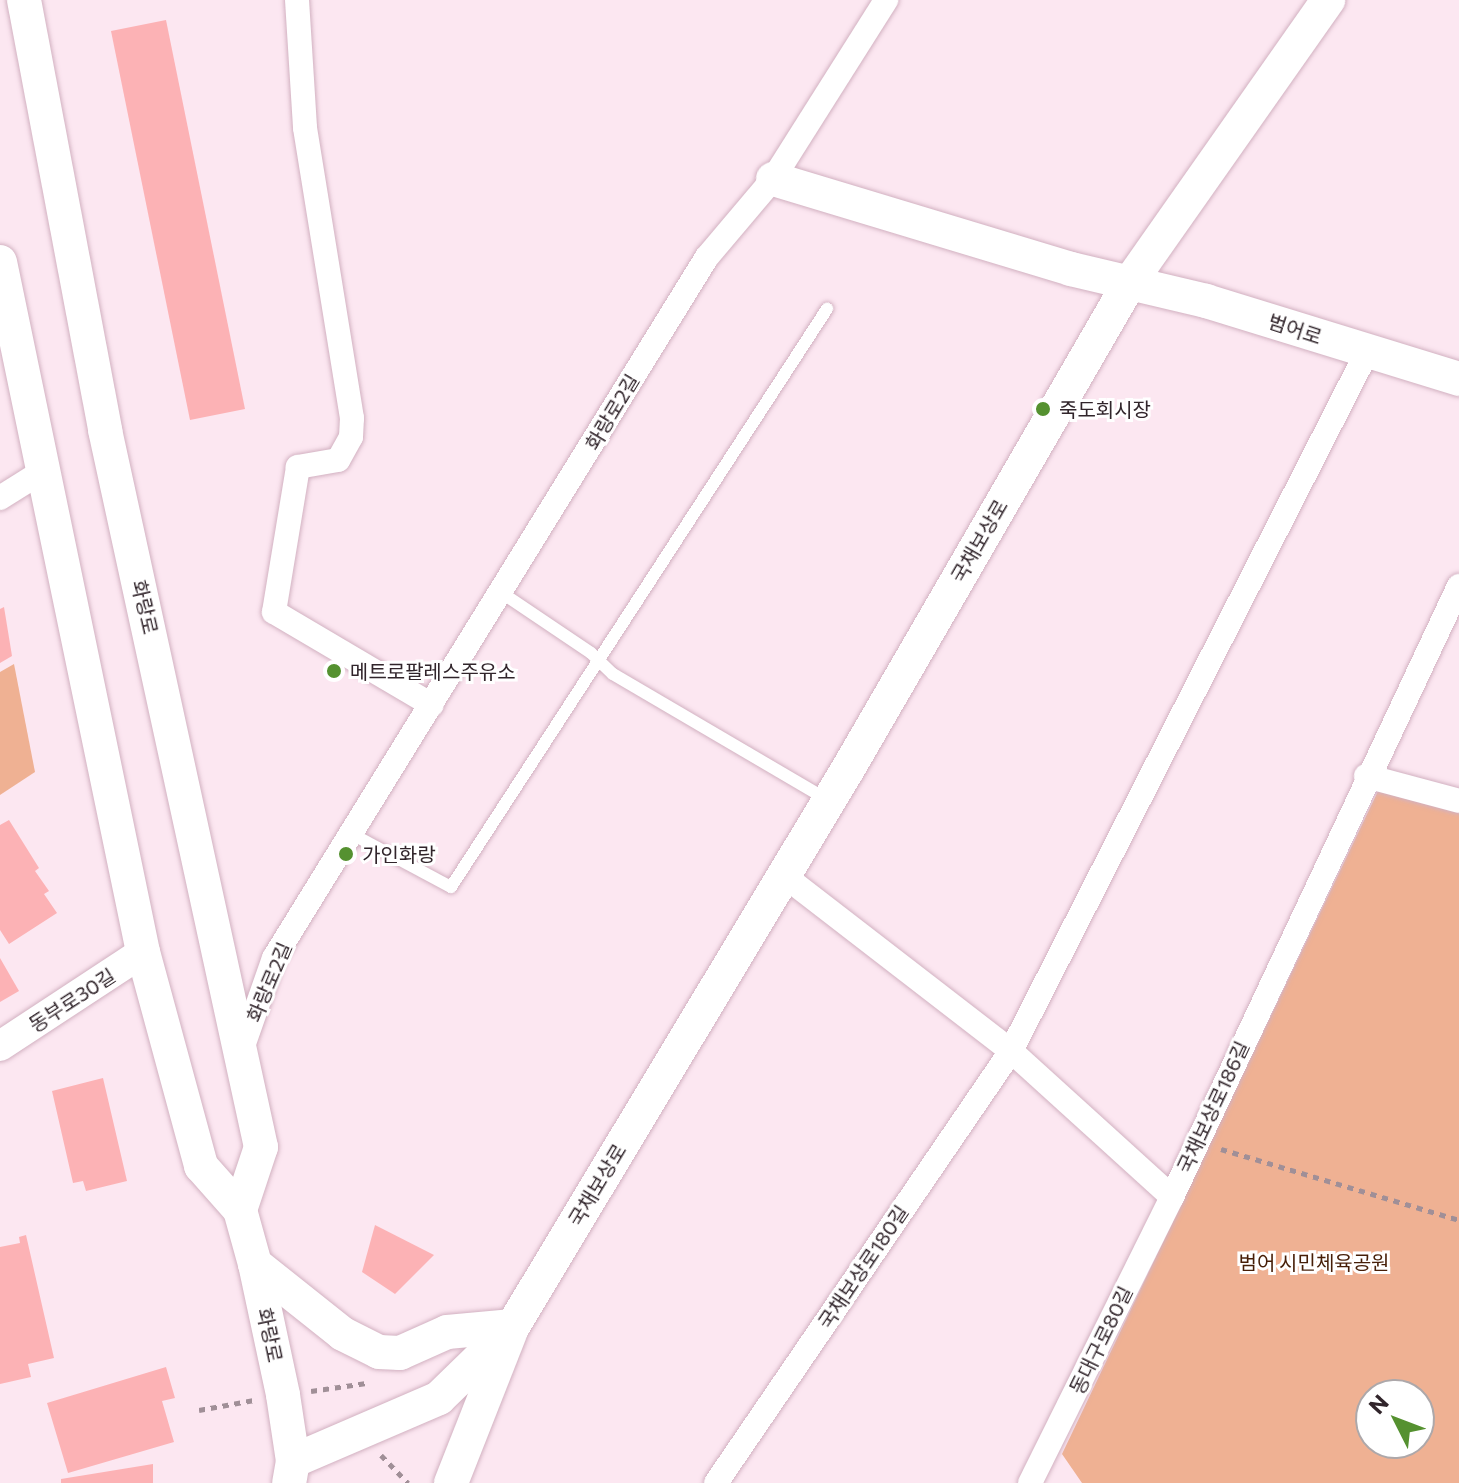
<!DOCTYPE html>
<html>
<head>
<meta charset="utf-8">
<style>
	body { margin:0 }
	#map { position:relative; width:1459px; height:1483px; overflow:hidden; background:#fce7f1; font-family:Commissioner,"Noto Sans KR",sans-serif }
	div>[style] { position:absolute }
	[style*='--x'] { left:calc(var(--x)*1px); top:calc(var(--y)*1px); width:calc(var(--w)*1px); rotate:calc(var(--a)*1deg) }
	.green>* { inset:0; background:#efb193 }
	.building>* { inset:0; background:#fcb2b5 }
	.path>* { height:5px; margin-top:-2.5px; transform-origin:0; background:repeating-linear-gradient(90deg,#a08f97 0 6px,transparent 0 12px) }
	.roads { filter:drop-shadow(0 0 2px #d2b1c1) drop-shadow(0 0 2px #d2b1c1) }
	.service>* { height:12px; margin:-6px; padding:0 6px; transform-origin:6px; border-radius:6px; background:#fff }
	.minor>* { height:24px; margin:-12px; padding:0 12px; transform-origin:12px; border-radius:12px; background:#fff }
	.tertiary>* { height:30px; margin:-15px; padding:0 15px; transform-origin:15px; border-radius:15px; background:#fff }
	.secondary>* { height:34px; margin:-17px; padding:0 17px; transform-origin:17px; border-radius:17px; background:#fff }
	.dots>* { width:22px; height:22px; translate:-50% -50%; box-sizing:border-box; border:4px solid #fff; border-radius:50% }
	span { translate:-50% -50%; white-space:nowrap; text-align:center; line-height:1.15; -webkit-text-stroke:6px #fff; paint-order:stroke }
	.street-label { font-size:20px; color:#31252b }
	.poi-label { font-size:20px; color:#31252b }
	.left { translate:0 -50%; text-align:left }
	.park-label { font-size:20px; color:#461e07 }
	.north { position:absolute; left:1355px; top:1379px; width:80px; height:80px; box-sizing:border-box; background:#fff; border:2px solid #ada8aa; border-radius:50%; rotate:312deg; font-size:22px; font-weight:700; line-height:32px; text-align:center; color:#31252b }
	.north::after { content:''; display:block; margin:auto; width:28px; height:36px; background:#559130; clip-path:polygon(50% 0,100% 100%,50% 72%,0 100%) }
</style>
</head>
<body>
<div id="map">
	<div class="green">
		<i style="clip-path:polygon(14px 664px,35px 772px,0 795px,0 672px)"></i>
		<i style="clip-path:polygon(evenodd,1379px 789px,1459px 811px,1459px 1483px,1082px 1483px,1062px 1454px,1379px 789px,1371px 1395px,1419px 1395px,1419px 1443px,1371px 1443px,1371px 1395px)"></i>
	</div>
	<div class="building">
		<i style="clip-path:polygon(166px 20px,245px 409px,190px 420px,111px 31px)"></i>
		<i style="clip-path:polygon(4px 607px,12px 656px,0 663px,0 609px)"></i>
		<i style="clip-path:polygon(9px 820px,39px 868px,35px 871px,49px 891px,44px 894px,57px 913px,9px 944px,0 930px,0 825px)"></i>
		<i style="clip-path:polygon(0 958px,19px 991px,0 1002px)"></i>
		<i style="clip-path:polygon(103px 1078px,127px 1181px,86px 1191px,83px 1181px,73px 1183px,52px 1091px)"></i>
		<i style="clip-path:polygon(375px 1225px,434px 1255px,395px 1294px,362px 1272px)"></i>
		<i style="clip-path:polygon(26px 1235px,54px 1358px,28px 1364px,31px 1377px,0 1384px,0 1247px,20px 1243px,19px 1237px)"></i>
		<i style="clip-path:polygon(166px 1367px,175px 1398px,162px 1401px,174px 1442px,68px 1473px,47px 1403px)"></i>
		<i style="clip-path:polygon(153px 1464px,153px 1483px,61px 1483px,61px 1479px)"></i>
	</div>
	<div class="path">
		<i style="--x:1221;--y:1149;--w:248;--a:16.6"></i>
		<i style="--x:311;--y:1391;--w:56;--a:-8.3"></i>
		<i style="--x:199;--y:1410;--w:56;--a:-10.3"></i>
		<i style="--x:381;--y:1455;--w:39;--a:46"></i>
	</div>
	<div class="roads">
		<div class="service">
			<i style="--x:502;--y:593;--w:107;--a:34"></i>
			<i style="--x:591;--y:653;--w:30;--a:44"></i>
			<i style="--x:613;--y:674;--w:247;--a:30.4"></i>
			<i style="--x:352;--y:834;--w:112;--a:28.2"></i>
			<i style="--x:451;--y:887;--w:690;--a:-56.96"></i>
		</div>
		<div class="minor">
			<i style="--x:297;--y:0;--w:128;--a:86.4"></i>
			<i style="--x:305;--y:128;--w:294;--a:80.8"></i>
			<i style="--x:352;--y:418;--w:19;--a:93"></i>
			<i style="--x:351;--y:437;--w:26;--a:119"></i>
			<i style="--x:338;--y:460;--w:41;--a:170.1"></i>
			<i style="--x:298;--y:467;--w:147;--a:99.4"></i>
			<i style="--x:274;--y:612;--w:183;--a:30.5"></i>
			<i style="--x:0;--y:498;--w:51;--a:-32.1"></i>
			<i style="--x:1366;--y:776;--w:96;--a:15"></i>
			<i style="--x:782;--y:874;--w:289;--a:37.7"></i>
			<i style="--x:1011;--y:1051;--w:217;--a:42.2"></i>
			<i style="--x:241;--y:1052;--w:100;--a:-70.7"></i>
			<i style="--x:274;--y:958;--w:824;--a:-58.3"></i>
			<i style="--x:707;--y:257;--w:102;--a:-49.8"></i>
			<i style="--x:773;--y:179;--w:212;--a:-57.7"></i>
			<i style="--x:716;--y:1483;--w:523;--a:-55.67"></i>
			<i style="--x:1011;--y:1051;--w:784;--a:-63.01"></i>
			<i style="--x:1030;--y:1483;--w:319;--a:-63.6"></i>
			<i style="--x:1172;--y:1197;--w:675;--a:-64.84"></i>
		</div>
		<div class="tertiary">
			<i style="--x:0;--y:1046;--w:171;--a:-33.3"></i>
		</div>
		<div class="secondary">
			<i style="--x:24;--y:0;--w:438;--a:79.3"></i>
			<i style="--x:105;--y:430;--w:734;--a:77.73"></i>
			<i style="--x:261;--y:1147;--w:66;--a:108.4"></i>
			<i style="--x:773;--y:179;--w:311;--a:16.8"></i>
			<i style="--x:1071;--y:269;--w:139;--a:13.3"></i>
			<i style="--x:1206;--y:301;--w:265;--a:17.1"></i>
			<i style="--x:0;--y:262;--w:705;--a:78.29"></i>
			<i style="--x:143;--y:952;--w:222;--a:74.8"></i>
			<i style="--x:201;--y:1166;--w:59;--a:48.4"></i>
			<i style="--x:240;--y:1210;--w:56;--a:74.5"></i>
			<i style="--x:255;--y:1264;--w:134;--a:77.9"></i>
			<i style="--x:283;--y:1395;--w:67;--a:81.4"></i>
			<i style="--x:293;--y:1461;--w:22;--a:100"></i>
			<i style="--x:255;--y:1264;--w:112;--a:38.5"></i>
			<i style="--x:343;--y:1334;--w:40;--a:26.6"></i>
			<i style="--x:379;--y:1352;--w:21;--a:3"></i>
			<i style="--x:400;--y:1353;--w:51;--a:-24.1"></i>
			<i style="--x:447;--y:1332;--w:66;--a:-5.2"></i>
			<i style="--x:293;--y:1461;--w:159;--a:-23.3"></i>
			<i style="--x:439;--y:1398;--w:103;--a:-44.2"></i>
			<i style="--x:513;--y:1326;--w:650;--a:-58.98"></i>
			<i style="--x:848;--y:769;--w:563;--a:-59.93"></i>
			<i style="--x:1130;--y:282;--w:345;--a:-54.9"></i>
			<i style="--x:451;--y:1483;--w:161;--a:-68.5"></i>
		</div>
	</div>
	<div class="dots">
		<i style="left:1043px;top:409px;background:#559130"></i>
		<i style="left:334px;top:671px;background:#559130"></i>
		<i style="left:346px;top:854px;background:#559130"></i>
	</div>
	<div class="street-label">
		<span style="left:1295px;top:329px;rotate:18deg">범어로</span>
		<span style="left:612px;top:412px;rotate:-59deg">화랑로2길</span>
		<span style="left:979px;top:541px;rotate:-60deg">국채보상로</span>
		<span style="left:145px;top:607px;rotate:77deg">화랑로</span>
		<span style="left:269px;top:982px;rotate:-67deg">화랑로2길</span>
		<span style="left:72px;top:1000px;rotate:-33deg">동부로30길</span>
		<span style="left:1213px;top:1107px;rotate:-65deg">국채보상로186길</span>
		<span style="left:597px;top:1185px;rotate:-59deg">국채보상로</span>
		<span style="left:863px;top:1267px;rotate:-56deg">국채보상로180길</span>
		<span style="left:270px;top:1335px;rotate:78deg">화랑로</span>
		<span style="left:1101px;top:1340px;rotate:-64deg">동대구로80길</span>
	</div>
	<div class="poi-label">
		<span class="left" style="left:1059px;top:409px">죽도회시장</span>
		<span class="left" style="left:350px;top:671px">메트로팔레스주유소</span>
		<span class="left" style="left:362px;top:854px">가인화랑</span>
	</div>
	<div class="park-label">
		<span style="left:1314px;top:1262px">범어 시민체육공원</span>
	</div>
	<div class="north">N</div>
</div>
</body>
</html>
